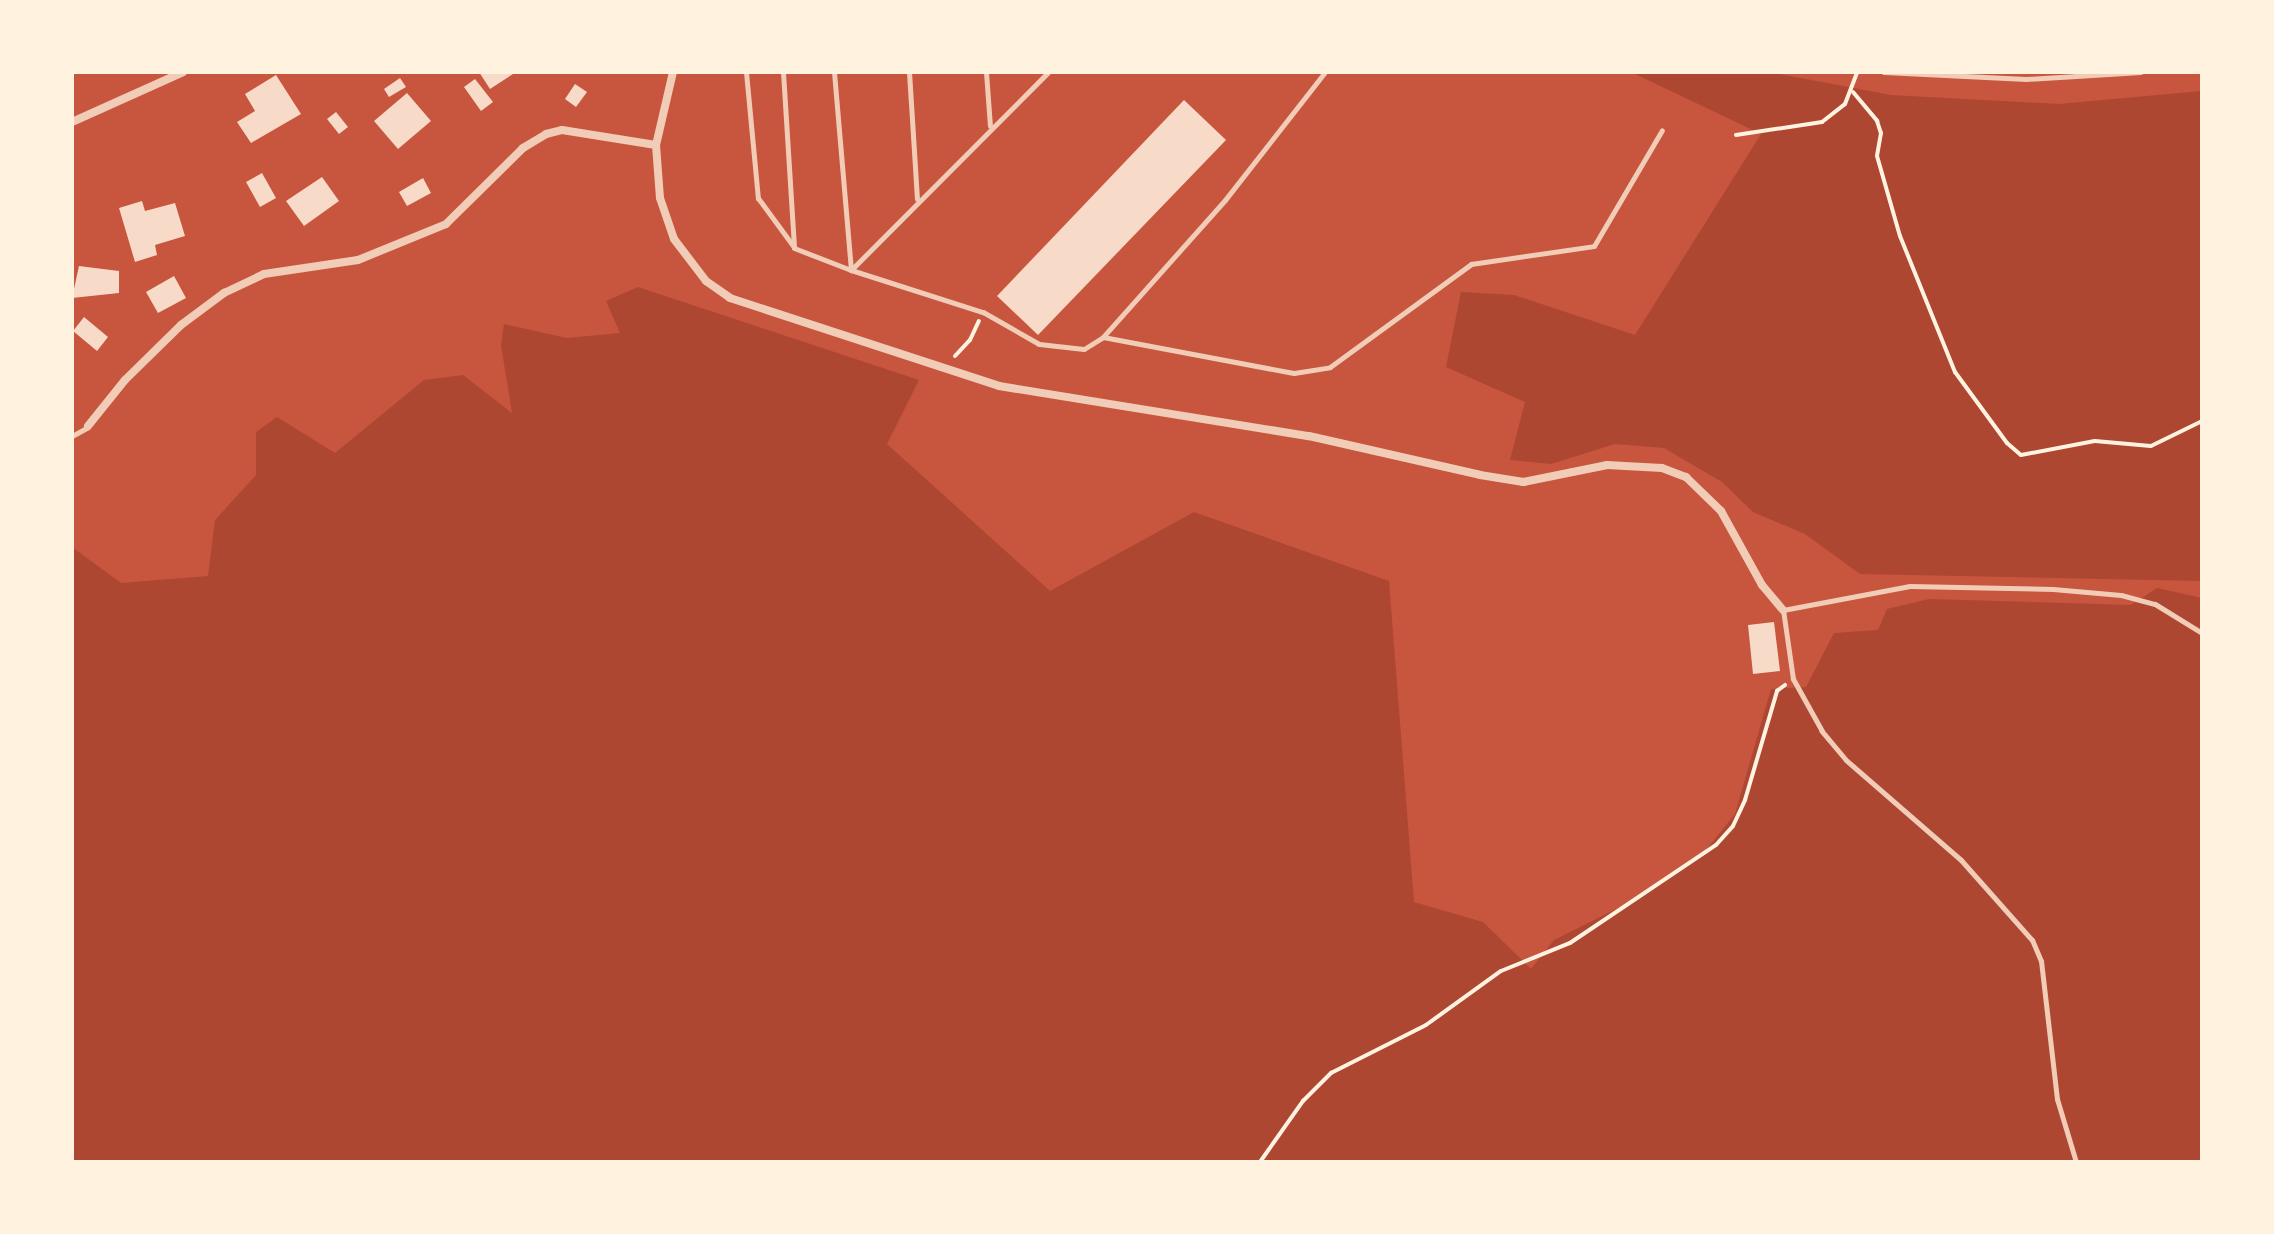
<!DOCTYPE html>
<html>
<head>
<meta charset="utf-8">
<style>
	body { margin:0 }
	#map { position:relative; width:2274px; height:1234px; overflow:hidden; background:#c8553d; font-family:"Fira Sans",sans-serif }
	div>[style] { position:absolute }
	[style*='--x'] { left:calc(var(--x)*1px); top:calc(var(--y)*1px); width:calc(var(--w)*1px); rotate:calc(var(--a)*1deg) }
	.green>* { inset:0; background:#ae4732 }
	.building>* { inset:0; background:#f7dbc8 }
	.path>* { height:4px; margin:-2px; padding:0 2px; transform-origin:2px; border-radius:2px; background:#fff3e0 }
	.service>* { height:5px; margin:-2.5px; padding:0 2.5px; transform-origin:2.5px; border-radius:2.5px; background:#f1ccb7 }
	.minor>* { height:8px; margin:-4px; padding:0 4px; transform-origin:4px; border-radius:4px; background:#f1ccb7 }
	span { translate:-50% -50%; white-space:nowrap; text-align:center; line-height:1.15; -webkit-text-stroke:8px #fff3e0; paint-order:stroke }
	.frame { position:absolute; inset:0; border:74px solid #fff3e0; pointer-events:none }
</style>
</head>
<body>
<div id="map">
	<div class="green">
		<i style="clip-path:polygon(1631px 72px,1768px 72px,1891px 95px,2059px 104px,2202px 91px,2202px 581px,1860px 574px,1805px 534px,1753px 512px,1722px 482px,1664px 448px,1615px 444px,1551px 464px,1510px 460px,1525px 402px,1446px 367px,1461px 292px,1514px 295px,1635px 335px,1761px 134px)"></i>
		<i style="clip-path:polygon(638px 287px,919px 380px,887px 444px,1050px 591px,1194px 512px,1389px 581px,1414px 902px,1483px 922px,1531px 969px,1554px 940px,1642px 896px,1702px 855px,1735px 814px,1771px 689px,1806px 687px,1834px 633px,1878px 630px,1887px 609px,1929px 599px,2131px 605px,2157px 588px,2202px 598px,2202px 1162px,72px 1162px,72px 547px,121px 583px,208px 576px,215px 520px,256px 475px,256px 432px,277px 417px,335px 453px,424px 380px,463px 375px,512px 413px,501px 345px,504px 324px,567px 338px,620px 333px,606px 301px)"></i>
	</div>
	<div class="building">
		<i style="clip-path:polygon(479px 72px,516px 72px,490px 89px)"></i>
		<i style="clip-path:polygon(276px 75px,301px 114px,251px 143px,237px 122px,255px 111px,245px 94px)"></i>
		<i style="clip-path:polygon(400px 78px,406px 87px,389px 97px,384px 89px)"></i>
		<i style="clip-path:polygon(475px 79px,493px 102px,481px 111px,464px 87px)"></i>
		<i style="clip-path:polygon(575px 84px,587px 92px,576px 107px,565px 99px)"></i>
		<i style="clip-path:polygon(407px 93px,431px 121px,398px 149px,374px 121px)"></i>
		<i style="clip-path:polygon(1184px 100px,1226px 140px,1038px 335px,997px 296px)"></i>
		<i style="clip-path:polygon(336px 112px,348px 127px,339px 134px,327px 119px)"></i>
		<i style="clip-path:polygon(262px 173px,276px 198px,260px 207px,246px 182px)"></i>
		<i style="clip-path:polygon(322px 177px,339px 201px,304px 226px,286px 201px)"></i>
		<i style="clip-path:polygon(423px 178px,431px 193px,407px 206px,399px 192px)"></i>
		<i style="clip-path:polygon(142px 201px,145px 211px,175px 203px,185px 236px,155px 245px,157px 255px,135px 262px,119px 208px)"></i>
		<i style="clip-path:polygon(79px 266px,119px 271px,119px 293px,72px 298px)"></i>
		<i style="clip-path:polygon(174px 276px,186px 298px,158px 313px,146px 292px)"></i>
		<i style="clip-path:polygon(84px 317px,108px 337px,97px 351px,73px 331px)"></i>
		<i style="clip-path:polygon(1774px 622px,1780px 671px,1753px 674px,1748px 625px)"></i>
	</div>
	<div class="path">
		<i style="--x:1853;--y:92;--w:38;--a:50"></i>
		<i style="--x:1877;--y:121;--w:13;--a:72"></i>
		<i style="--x:1881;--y:133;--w:23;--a:100"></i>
		<i style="--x:1877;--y:156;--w:83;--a:74"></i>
		<i style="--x:1900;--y:236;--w:147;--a:68"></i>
		<i style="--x:1955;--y:372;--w:88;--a:53.8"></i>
		<i style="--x:2007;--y:443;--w:18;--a:41"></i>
		<i style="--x:2021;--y:455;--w:75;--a:-10.7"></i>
		<i style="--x:2095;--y:441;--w:56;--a:5.1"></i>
		<i style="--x:2151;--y:446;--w:57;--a:-26.1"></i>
		<i style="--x:1736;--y:135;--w:87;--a:-8.6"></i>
		<i style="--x:1822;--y:122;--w:29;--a:-38"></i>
		<i style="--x:1845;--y:104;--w:34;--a:-69"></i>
		<i style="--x:955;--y:356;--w:22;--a:-47"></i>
		<i style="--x:970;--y:340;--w:21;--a:-65"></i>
		<i style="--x:1260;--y:1162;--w:75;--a:-54.8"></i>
		<i style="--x:1303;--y:1101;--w:40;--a:-45"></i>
		<i style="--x:1331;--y:1073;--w:106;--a:-26.8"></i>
		<i style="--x:1426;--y:1025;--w:92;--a:-35.8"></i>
		<i style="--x:1501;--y:971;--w:74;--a:-22.1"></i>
		<i style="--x:1570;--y:943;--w:176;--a:-33.9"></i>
		<i style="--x:1716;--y:845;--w:25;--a:-48"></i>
		<i style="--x:1733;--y:826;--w:29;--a:-65"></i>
		<i style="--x:1745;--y:800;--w:114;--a:-73.6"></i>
		<i style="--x:1777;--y:691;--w:10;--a:-37"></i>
	</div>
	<div class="service">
		<i style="--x:746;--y:72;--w:127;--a:84.6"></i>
		<i style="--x:758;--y:198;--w:61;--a:53.7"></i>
		<i style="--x:783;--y:72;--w:176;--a:86.4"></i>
		<i style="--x:794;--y:248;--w:61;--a:21.1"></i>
		<i style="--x:851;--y:270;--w:279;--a:-45.1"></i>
		<i style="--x:834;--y:72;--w:199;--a:85.1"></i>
		<i style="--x:851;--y:270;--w:139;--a:17.7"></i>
		<i style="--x:983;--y:312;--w:64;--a:29.7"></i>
		<i style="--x:1039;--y:344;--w:45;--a:6.3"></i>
		<i style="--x:1084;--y:349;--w:22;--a:-32"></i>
		<i style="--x:909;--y:72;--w:127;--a:86.4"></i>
		<i style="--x:986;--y:72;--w:54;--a:85.8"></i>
		<i style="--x:1325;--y:72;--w:162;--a:128"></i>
		<i style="--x:1225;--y:200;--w:183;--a:131.7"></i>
		<i style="--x:1103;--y:337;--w:194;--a:10.7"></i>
		<i style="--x:1294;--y:373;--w:36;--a:-9"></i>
		<i style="--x:1330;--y:367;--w:175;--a:-36.1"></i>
		<i style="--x:1471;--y:264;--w:124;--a:-8.3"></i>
		<i style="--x:1594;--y:246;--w:134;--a:-59.6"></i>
		<i style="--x:1884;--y:72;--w:142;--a:2.8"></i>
		<i style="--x:2026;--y:79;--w:115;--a:-3.5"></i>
		<i style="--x:72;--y:436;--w:18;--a:-29"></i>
		<i style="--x:2076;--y:1162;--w:66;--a:-106.8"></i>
		<i style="--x:2057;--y:1099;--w:139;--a:-96.6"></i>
		<i style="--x:2041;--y:961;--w:23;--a:-113"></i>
		<i style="--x:2032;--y:940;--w:107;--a:-131.6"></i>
		<i style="--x:1961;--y:860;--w:152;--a:-139"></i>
		<i style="--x:1846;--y:760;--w:38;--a:-130"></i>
		<i style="--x:1822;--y:731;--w:60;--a:-119.1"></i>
		<i style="--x:1793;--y:679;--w:70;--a:-98.2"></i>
		<i style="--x:1783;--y:610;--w:129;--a:-10.7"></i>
		<i style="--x:1910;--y:586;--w:143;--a:1.2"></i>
		<i style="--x:2053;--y:589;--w:68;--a:5"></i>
		<i style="--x:2121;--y:595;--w:35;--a:15"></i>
		<i style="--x:2155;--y:604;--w:55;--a:31.7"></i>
	</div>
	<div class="minor">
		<i style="--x:673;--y:72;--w:75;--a:103.1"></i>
		<i style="--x:656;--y:145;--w:53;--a:85.7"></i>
		<i style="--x:660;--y:198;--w:43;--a:71.1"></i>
		<i style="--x:674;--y:239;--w:53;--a:52.7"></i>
		<i style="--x:706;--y:281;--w:29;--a:35"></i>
		<i style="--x:730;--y:298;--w:283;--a:18.1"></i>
		<i style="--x:999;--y:386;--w:314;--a:9.2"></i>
		<i style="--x:1309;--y:436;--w:175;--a:12.8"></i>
		<i style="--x:1480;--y:475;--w:44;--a:9.2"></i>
		<i style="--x:1523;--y:482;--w:86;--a:-11.4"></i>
		<i style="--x:1607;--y:465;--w:55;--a:3.1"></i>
		<i style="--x:1662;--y:468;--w:26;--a:21"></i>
		<i style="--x:1686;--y:477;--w:49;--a:44.2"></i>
		<i style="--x:1721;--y:511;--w:85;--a:61"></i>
		<i style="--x:1762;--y:585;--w:33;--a:50"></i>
		<i style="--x:72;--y:122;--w:122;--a:-24.2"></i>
		<i style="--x:88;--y:426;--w:59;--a:-51.2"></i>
		<i style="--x:125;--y:380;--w:78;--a:-44.5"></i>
		<i style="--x:181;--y:325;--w:54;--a:-36.7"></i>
		<i style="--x:224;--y:293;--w:44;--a:-25.4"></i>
		<i style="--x:264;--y:274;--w:95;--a:-8.5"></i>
		<i style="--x:358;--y:260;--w:95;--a:-22.2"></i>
		<i style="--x:446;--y:224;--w:108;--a:-44.6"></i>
		<i style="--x:523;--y:148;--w:27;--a:-31"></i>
		<i style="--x:546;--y:134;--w:16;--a:-14"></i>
		<i style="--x:562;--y:130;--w:95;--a:9.1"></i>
	</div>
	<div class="frame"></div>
</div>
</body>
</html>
